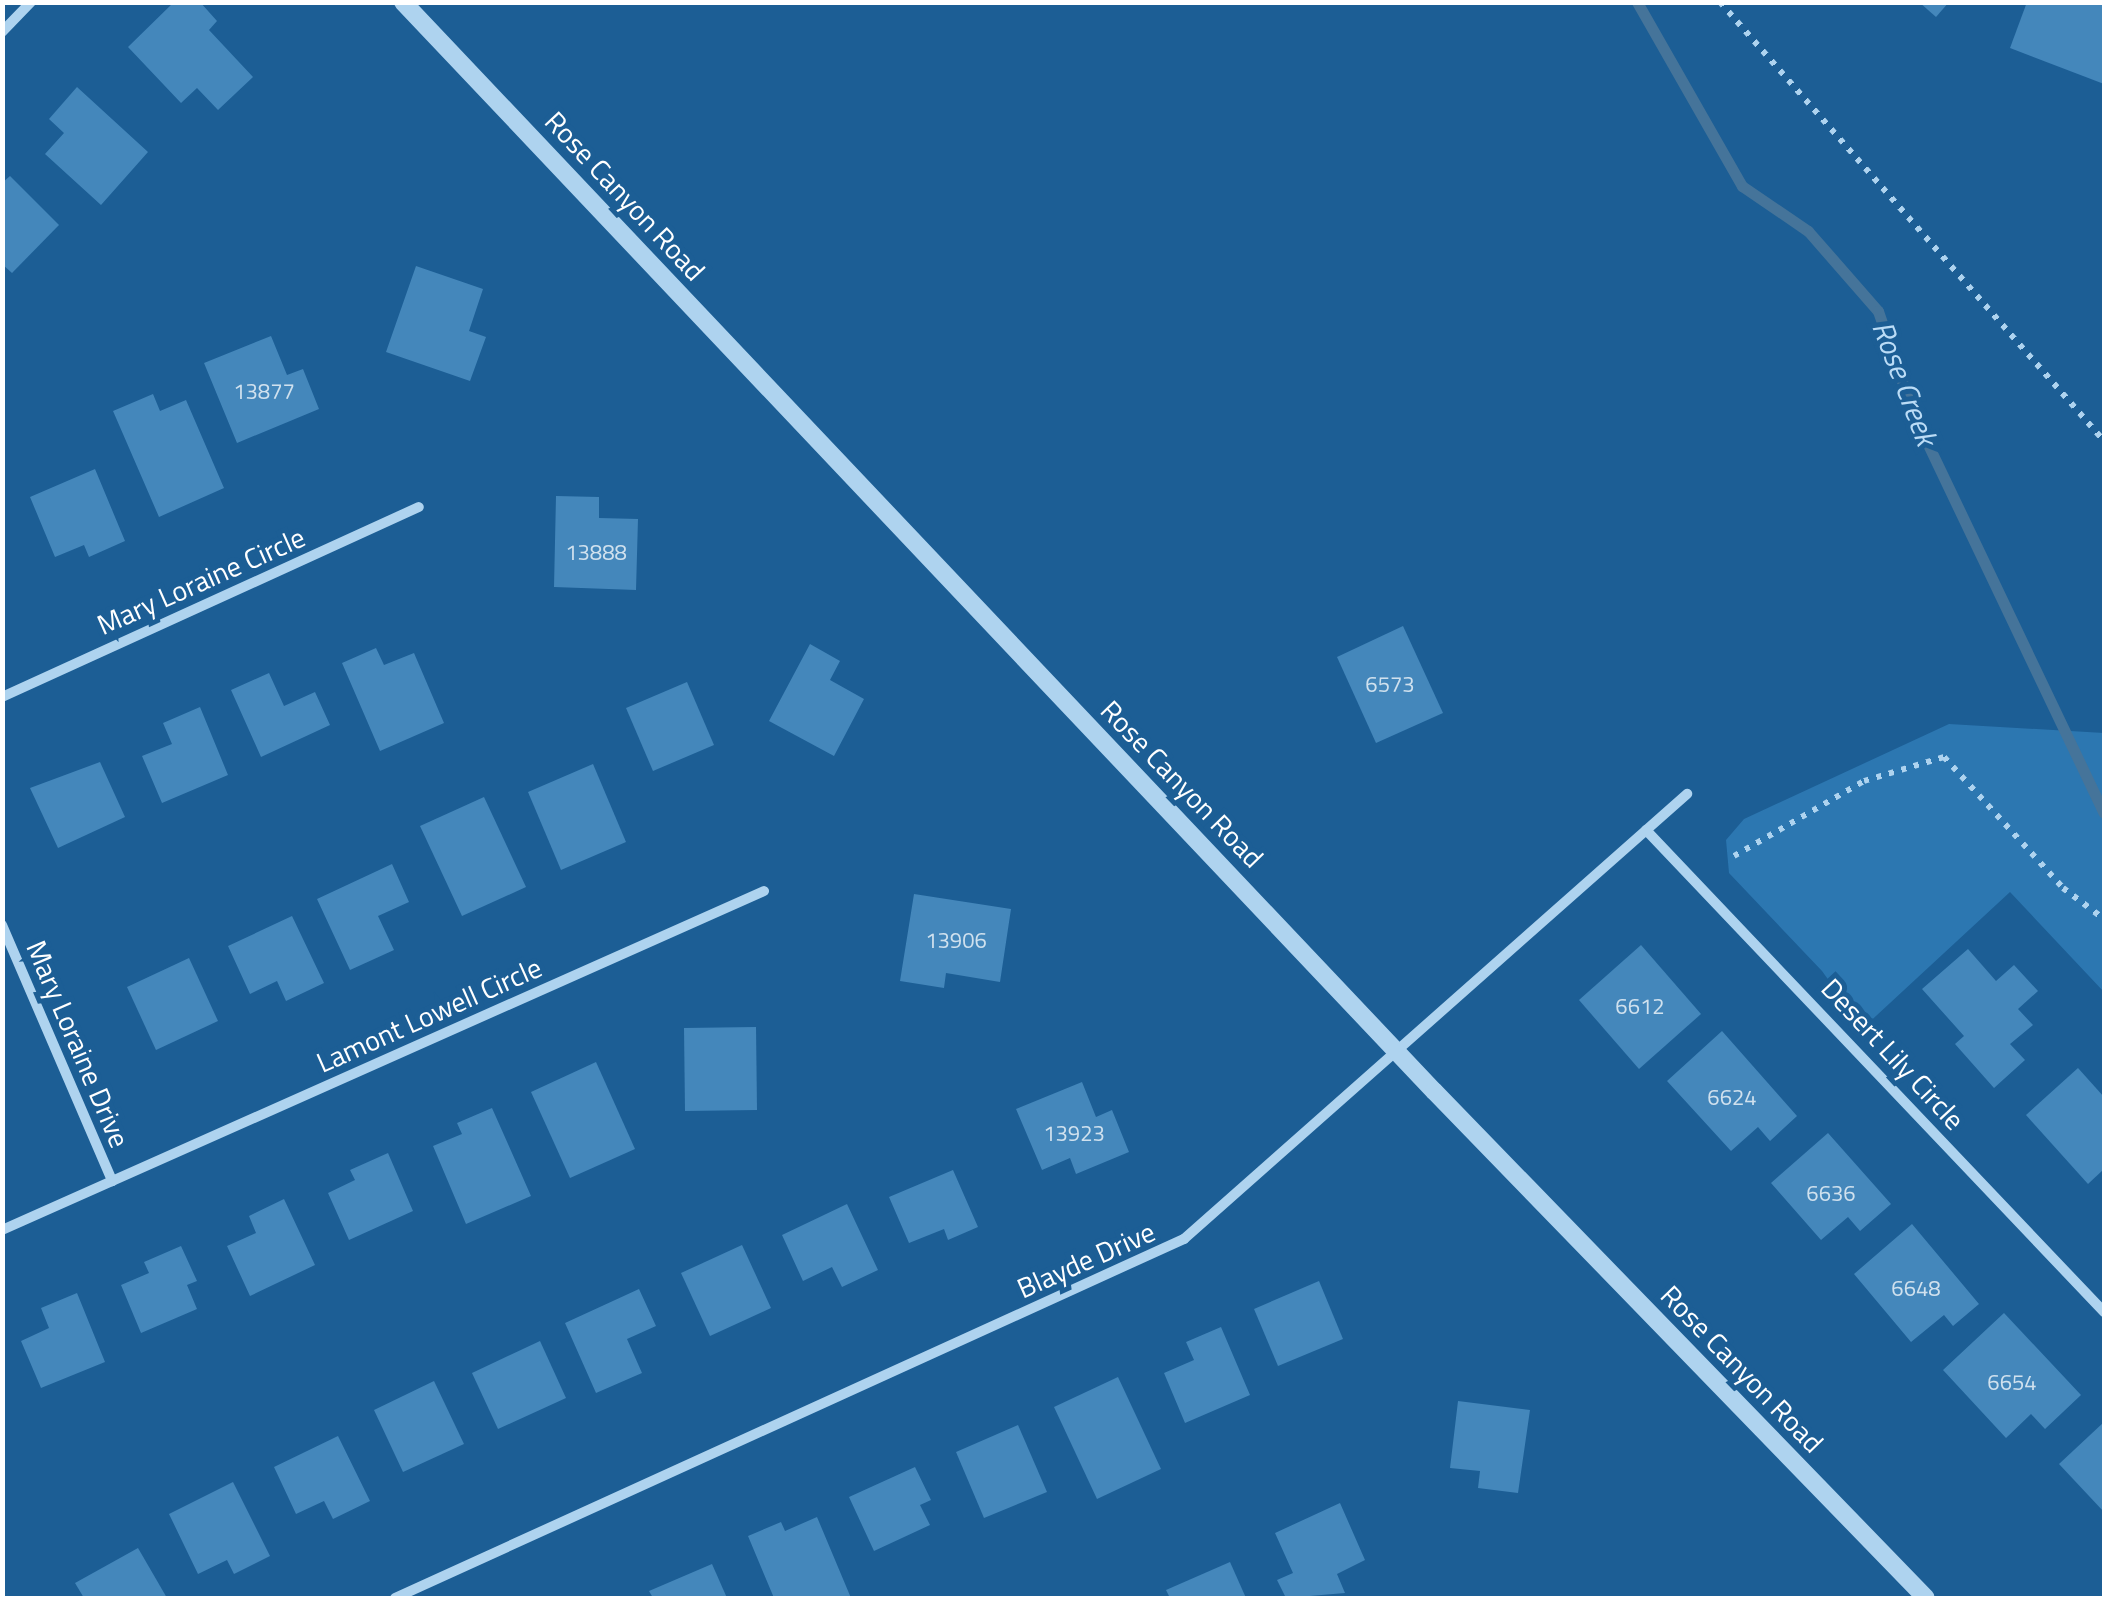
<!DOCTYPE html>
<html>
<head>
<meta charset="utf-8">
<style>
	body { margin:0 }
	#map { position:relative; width:2107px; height:1601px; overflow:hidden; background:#1c5e95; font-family:"Titillium Web",sans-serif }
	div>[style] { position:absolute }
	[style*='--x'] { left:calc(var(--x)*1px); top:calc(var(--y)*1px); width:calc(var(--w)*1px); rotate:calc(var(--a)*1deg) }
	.green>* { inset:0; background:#2c77b1 }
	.stream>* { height:11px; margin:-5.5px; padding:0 5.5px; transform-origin:5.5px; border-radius:5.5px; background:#45749a }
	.building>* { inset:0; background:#4487bb }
	.path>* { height:6px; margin-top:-3px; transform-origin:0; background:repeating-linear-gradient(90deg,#aed3ef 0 5px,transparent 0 13px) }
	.minor>* { height:10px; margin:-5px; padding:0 5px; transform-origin:5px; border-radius:5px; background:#aed3ef }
	.tertiary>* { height:18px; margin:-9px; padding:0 9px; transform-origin:9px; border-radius:9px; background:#aed3ef }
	span { translate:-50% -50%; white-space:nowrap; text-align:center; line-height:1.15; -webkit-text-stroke:10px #1c5e95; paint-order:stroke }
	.number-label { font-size:22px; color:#d0e1ee }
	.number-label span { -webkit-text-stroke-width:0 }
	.street-label { font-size:28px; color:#fff }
	.water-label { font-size:30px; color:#bbdcf6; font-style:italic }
	.frame { position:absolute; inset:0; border:5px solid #fff; pointer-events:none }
</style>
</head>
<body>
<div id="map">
	<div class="green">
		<i style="clip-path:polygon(1949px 724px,2104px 733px,2104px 992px,2010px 892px,1863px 1028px,1822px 971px,1729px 873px,1726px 840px,1744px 819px)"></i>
	</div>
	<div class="stream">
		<i style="--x:1637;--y:2;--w:212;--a:60.3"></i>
		<i style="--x:1742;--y:186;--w:80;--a:34.3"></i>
		<i style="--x:1808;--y:231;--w:106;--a:48.8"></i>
		<i style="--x:1878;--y:311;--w:108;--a:71.1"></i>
		<i style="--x:1913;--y:413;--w:443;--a:64.5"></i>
	</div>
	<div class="building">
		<i style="clip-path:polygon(174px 2px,200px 2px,217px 21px,209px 30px,253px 77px,218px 110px,197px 88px,181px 103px,128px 47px)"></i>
		<i style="clip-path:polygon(1919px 2px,1949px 2px,1936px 17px)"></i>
		<i style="clip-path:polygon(2027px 2px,2104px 2px,2104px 84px,2010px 48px)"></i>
		<i style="clip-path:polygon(77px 87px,148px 152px,101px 205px,45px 154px,64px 133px,49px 119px)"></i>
		<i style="clip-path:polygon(10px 176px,59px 225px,12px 273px,2px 264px,2px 183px)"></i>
		<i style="clip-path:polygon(416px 266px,483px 289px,469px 331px,486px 337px,470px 381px,386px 352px)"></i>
		<i style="clip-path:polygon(271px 336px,287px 375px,303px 369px,319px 409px,237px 443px,204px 363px)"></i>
		<i style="clip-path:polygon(153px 394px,160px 411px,186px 400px,224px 488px,159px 517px,113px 411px)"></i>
		<i style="clip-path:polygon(95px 469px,125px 541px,89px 557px,84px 545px,55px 557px,30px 497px)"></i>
		<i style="clip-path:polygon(556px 496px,599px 497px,599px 518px,638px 519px,636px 590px,554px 587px)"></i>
		<i style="clip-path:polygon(1403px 626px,1443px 713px,1376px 743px,1337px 657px)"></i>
		<i style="clip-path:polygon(810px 644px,840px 661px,830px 680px,864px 699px,834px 756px,769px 721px)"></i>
		<i style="clip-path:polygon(376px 648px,384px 665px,414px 653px,444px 723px,380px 751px,342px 663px)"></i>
		<i style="clip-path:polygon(269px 673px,284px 706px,315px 692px,330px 725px,261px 757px,231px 690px)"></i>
		<i style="clip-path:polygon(687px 682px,714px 745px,653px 771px,626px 708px)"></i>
		<i style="clip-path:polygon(200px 707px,228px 775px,162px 803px,142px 756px,172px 744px,163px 723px)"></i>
		<i style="clip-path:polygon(100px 762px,125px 817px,58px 848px,30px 788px)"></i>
		<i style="clip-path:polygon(593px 764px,626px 842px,561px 870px,528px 792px)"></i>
		<i style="clip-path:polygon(484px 797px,526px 887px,462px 916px,420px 826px)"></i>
		<i style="clip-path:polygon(392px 864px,409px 902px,378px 916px,394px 950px,350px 970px,317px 899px)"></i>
		<i style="clip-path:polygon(914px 894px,1011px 909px,1000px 982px,946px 973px,944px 988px,900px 981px)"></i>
		<i style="clip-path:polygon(292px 916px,324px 983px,286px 1001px,277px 981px,250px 994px,228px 946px)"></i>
		<i style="clip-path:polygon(1641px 945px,1701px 1014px,1639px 1069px,1579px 1000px)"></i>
		<i style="clip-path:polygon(1968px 949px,1996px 981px,2014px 965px,2038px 991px,2018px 1009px,2033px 1025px,2010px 1044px,2025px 1060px,1994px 1088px,1955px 1044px,1964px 1036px,1922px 989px)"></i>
		<i style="clip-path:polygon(189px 958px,218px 1021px,156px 1050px,127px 987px)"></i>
		<i style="clip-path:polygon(756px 1027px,757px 1110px,685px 1111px,684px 1028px)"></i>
		<i style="clip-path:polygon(1722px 1031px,1797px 1116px,1770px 1141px,1758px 1127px,1731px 1151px,1667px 1081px)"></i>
		<i style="clip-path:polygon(596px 1062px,635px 1149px,570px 1178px,531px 1092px)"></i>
		<i style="clip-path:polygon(2078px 1068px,2104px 1097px,2104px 1169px,2088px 1184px,2026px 1115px)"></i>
		<i style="clip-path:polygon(1082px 1082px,1096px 1117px,1112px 1110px,1129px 1152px,1076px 1174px,1070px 1158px,1042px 1170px,1016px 1109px)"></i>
		<i style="clip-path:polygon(492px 1108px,531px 1196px,466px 1224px,433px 1146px,462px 1134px,457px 1123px)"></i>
		<i style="clip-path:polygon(1828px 1133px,1891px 1204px,1860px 1231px,1848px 1217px,1821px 1240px,1771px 1183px)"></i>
		<i style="clip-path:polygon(388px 1153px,413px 1211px,349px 1240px,328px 1193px,355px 1180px,350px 1170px)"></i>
		<i style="clip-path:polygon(953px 1170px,978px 1227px,948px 1240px,944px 1229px,909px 1243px,889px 1197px)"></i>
		<i style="clip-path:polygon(284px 1199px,315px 1265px,250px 1296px,227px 1246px,256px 1233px,249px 1216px)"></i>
		<i style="clip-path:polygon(847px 1204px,878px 1270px,842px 1287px,832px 1267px,803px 1281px,782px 1235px)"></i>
		<i style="clip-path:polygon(1912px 1224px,1979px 1304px,1953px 1326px,1944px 1315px,1911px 1342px,1854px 1274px)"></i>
		<i style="clip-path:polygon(742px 1245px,771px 1308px,710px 1336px,681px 1273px)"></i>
		<i style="clip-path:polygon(181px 1246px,197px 1281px,187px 1285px,197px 1309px,141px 1333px,121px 1285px,149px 1273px,144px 1262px)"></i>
		<i style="clip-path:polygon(1319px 1281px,1343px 1339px,1278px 1366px,1254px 1309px)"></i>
		<i style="clip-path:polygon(639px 1289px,656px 1326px,627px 1339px,642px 1373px,596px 1393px,565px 1323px)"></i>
		<i style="clip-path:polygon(77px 1293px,105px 1362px,41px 1388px,21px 1341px,49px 1328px,41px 1308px)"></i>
		<i style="clip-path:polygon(2004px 1313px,2081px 1395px,2045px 1429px,2031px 1414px,2006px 1438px,1943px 1370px)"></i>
		<i style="clip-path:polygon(1221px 1327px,1250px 1395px,1185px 1423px,1164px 1373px,1194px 1360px,1186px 1342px)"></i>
		<i style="clip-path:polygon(540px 1341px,566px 1398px,498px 1429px,472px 1373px)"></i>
		<i style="clip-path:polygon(1118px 1377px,1161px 1469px,1097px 1499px,1054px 1407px)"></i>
		<i style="clip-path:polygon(434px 1381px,464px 1444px,403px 1472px,374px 1410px)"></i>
		<i style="clip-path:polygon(1458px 1401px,1530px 1410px,1518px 1493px,1478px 1488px,1480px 1471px,1450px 1468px)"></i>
		<i style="clip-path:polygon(2104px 1422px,2104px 1512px,2059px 1464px)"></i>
		<i style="clip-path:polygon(1018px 1425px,1047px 1492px,984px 1518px,956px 1452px)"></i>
		<i style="clip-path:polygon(338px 1436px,370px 1501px,333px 1519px,324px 1501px,296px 1514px,274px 1467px)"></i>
		<i style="clip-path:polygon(915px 1467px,931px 1500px,920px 1505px,930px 1525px,874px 1551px,849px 1497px)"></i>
		<i style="clip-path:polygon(233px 1482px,270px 1556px,234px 1574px,227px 1560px,198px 1574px,169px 1514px)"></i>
		<i style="clip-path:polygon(1340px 1503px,1365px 1560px,1337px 1574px,1345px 1593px,1286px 1598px,1277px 1580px,1293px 1573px,1275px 1533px)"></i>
		<i style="clip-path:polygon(817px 1517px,851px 1598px,774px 1598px,748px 1536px,781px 1522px,785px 1531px)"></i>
		<i style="clip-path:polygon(138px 1548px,167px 1598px,84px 1598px,75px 1583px)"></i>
		<i style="clip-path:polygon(1230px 1562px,1246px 1598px,1170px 1598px,1166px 1590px)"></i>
		<i style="clip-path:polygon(712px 1564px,727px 1598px,653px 1598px,649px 1591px)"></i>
	</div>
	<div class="path">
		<i style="--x:1720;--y:2;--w:583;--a:48.82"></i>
		<i style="--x:1734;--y:856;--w:150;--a:-30"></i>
		<i style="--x:1864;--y:781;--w:84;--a:-16.7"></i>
		<i style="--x:1944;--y:757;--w:177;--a:47.7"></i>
		<i style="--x:2063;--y:888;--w:51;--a:37.1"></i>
	</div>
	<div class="minor">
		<i style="--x:2;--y:32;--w:42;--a:-46"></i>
		<i style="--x:2;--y:697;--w:458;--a:-24.5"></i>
		<i style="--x:1646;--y:830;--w:665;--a:46.46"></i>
		<i style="--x:2;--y:925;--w:279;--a:66.7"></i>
		<i style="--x:2;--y:1230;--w:834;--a:-23.98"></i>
		<i style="--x:395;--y:1598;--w:867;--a:-24.47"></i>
		<i style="--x:1184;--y:1239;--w:672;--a:-41.5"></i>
	</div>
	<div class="tertiary">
		<i style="--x:403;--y:2;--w:1500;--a:46.57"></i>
		<i style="--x:1434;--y:1091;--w:706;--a:45.86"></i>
	</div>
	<div class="number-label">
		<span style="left:264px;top:392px">13877</span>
		<span style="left:596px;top:553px">13888</span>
		<span style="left:1390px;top:685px">6573</span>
		<span style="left:956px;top:941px">13906</span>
		<span style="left:1640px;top:1007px">6612</span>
		<span style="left:1732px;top:1098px">6624</span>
		<span style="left:1074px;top:1134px">13923</span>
		<span style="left:1831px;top:1194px">6636</span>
		<span style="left:1916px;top:1289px">6648</span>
		<span style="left:2012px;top:1383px">6654</span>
	</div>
	<div class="street-label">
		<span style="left:625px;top:196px;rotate:47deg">Rose Canyon Road</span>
		<span style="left:201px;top:581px;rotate:-24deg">Mary Loraine Circle</span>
		<span style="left:1182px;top:784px;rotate:46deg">Rose Canyon Road</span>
		<span style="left:429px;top:1015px;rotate:-24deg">Lamont Lowell Circle</span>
		<span style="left:78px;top:1044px;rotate:67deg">Mary Loraine Drive</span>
		<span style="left:1893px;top:1054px;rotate:47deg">Desert Lily Circle</span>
		<span style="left:1086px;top:1260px;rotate:-24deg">Blayde Drive</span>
		<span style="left:1742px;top:1369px;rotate:46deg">Rose Canyon Road</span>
	</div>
	<div class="water-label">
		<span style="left:1905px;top:383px;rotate:69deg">Rose Creek</span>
	</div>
	<div class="frame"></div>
</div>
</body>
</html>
